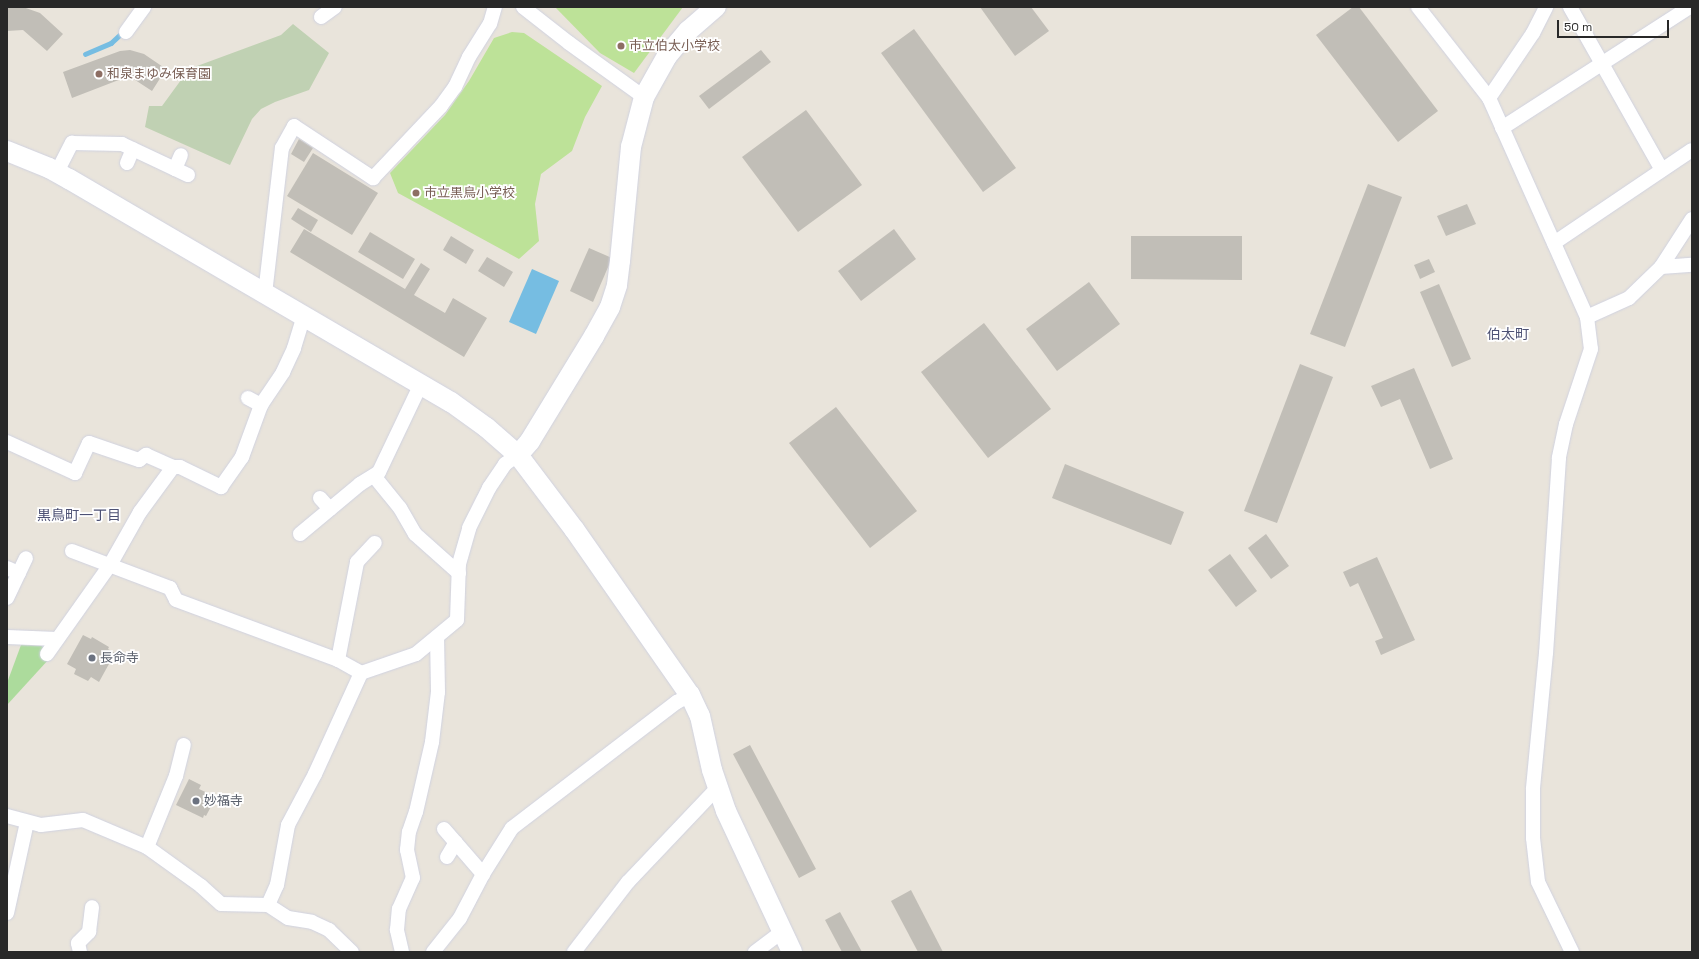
<!DOCTYPE html>
<html>
<head>
<meta charset="utf-8">
<style>
	body { margin:0 }
	#map { position:relative; width:1699px; height:959px; overflow:hidden; background:#e9e4db; font-family:"Space Grotesk","Noto Sans JP",sans-serif }
	div>[style] { position:absolute }
	[style*='--x'] { left:calc(var(--x)*1px); top:calc(var(--y)*1px); width:calc(var(--w)*1px); rotate:calc(var(--a)*1deg) }
	.green>* { inset:0; background:#acdb9c }
	.cemetery>* { inset:0; background:#c0d1b3 }
	.pitch>* { inset:0; background:#bde298 }
	.water>* { inset:0; background:#76bde2 }
	.stream>* { height:4.5px; margin:-2.25px; padding:0 2.25px; transform-origin:2.25px; border-radius:2.25px; background:#76bde2 }
	.building>* { inset:0; background:#c1beb7 }
	.roads { filter:drop-shadow(0 0 1px #d0d2e0) drop-shadow(0 0 1px #d0d2e0) }
	.street>* { height:14px; margin:-7px; padding:0 7px; transform-origin:7px; border-radius:7px; background:#fff }
	.secondary>* { height:20px; margin:-10px; padding:0 10px; transform-origin:10px; border-radius:10px; background:#fff }
	.dots>* { width:11px; height:11px; translate:-50% -50%; box-sizing:border-box; border:2px solid #fff; border-radius:50% }
	span { translate:-50% -50%; white-space:nowrap; text-align:center; line-height:1.15; -webkit-text-stroke:3.5px #fff; paint-order:stroke }
	.education-label { font-size:13px; color:#785e54 }
	.left { translate:0 -50%; text-align:left }
	.worship-label { font-size:13px; color:#5b616d }
	.neighbourhood-label { font-size:14px; color:#4d5174 }
	.frame { position:absolute; inset:0; border:8px solid #282828; pointer-events:none }
	.scale { position:absolute; left:1557px; top:20px; width:112px; height:18px; box-sizing:border-box; border:2px solid #282828; border-top:0; padding-left:5px; font-size:12px; line-height:14px; white-space:nowrap; color:#282828; -webkit-text-stroke:3px #fff; paint-order:stroke }
</style>
</head>
<body>
<div id="map">
	<div class="green">
		<i style="clip-path:polygon(21px 645px,42px 646px,49px 659px,7px 705px,7px 683px)"></i>
	</div>
	<div class="cemetery">
		<i style="clip-path:polygon(293px 24px,329px 53px,309px 90px,275px 102px,261px 109px,252px 119px,230px 165px,145px 127px,149px 106px,162px 106px,189px 69px,281px 35px)"></i>
	</div>
	<div class="pitch">
		<i style="clip-path:polygon(555px 7px,683px 7px,634px 73px,600px 53px)"></i>
		<i style="clip-path:polygon(512px 32px,524px 33px,602px 86px,585px 117px,572px 151px,541px 174px,535px 204px,539px 241px,519px 259px,398px 193px,390px 173px,445px 115px,469px 81px,494px 38px)"></i>
	</div>
	<div class="water">
		<i style="clip-path:polygon(532px 269px,559px 281px,536px 334px,509px 322px)"></i>
	</div>
	<div class="stream">
		<i style="--x:85;--y:54;--w:28;--a:-23"></i>
		<i style="--x:111;--y:43;--w:16;--a:-43"></i>
	</div>
	<div class="building">
		<i style="clip-path:polygon(7px 7px,23px 7px,40px 13px,63px 34px,47px 51px,23px 30px,7px 31px)"></i>
		<i style="clip-path:polygon(980px 7px,1031px 7px,1049px 31px,1015px 56px)"></i>
		<i style="clip-path:polygon(1353px 7px,1359px 7px,1438px 111px,1398px 142px,1316px 35px)"></i>
		<i style="clip-path:polygon(914px 29px,1016px 168px,983px 192px,881px 53px)"></i>
		<i style="clip-path:polygon(130px 50px,144px 54px,166px 69px,152px 91px,129px 76px,72px 98px,63px 72px,120px 51px)"></i>
		<i style="clip-path:polygon(761px 50px,771px 62px,709px 109px,699px 96px)"></i>
		<i style="clip-path:polygon(806px 110px,862px 185px,798px 232px,742px 157px)"></i>
		<i style="clip-path:polygon(299px 139px,313px 148px,304px 162px,291px 154px)"></i>
		<i style="clip-path:polygon(313px 153px,378px 193px,352px 235px,287px 196px)"></i>
		<i style="clip-path:polygon(1368px 184px,1402px 197px,1345px 347px,1310px 334px)"></i>
		<i style="clip-path:polygon(1467px 204px,1476px 224px,1446px 236px,1437px 216px)"></i>
		<i style="clip-path:polygon(298px 208px,318px 220px,311px 232px,291px 219px)"></i>
		<i style="clip-path:polygon(304px 229px,405px 289px,421px 263px,430px 269px,414px 295px,445px 313px,453px 298px,487px 318px,464px 357px,290px 252px)"></i>
		<i style="clip-path:polygon(894px 229px,916px 259px,861px 301px,838px 271px)"></i>
		<i style="clip-path:polygon(370px 232px,415px 259px,403px 279px,358px 252px)"></i>
		<i style="clip-path:polygon(451px 236px,474px 250px,466px 264px,443px 250px)"></i>
		<i style="clip-path:polygon(1131px 236px,1242px 236px,1242px 280px,1131px 279px)"></i>
		<i style="clip-path:polygon(589px 248px,612px 258px,593px 302px,570px 291px)"></i>
		<i style="clip-path:polygon(487px 257px,513px 272px,504px 287px,478px 271px)"></i>
		<i style="clip-path:polygon(1429px 259px,1435px 272px,1420px 279px,1414px 265px)"></i>
		<i style="clip-path:polygon(1089px 282px,1120px 324px,1057px 371px,1026px 329px)"></i>
		<i style="clip-path:polygon(1439px 284px,1471px 359px,1452px 367px,1420px 292px)"></i>
		<i style="clip-path:polygon(984px 323px,1051px 409px,988px 458px,921px 372px)"></i>
		<i style="clip-path:polygon(1300px 364px,1333px 377px,1277px 523px,1244px 511px)"></i>
		<i style="clip-path:polygon(1414px 368px,1453px 459px,1430px 469px,1400px 399px,1381px 407px,1371px 386px)"></i>
		<i style="clip-path:polygon(836px 407px,917px 511px,870px 548px,789px 443px)"></i>
		<i style="clip-path:polygon(1065px 464px,1184px 512px,1171px 545px,1052px 498px)"></i>
		<i style="clip-path:polygon(1266px 534px,1289px 566px,1271px 579px,1248px 548px)"></i>
		<i style="clip-path:polygon(1230px 554px,1257px 591px,1236px 607px,1208px 570px)"></i>
		<i style="clip-path:polygon(1377px 557px,1415px 640px,1381px 655px,1375px 641px,1383px 638px,1358px 583px,1350px 587px,1343px 572px)"></i>
		<i style="clip-path:polygon(83px 635px,91px 639px,92px 637px,109px 647px,108px 649px,115px 653px,99px 682px,91px 677px,88px 681px,74px 674px,76px 669px,67px 664px)"></i>
		<i style="clip-path:polygon(750px 745px,816px 869px,799px 878px,733px 754px)"></i>
		<i style="clip-path:polygon(189px 779px,201px 785px,199px 789px,216px 797px,206px 816px,204px 815px,203px 818px,176px 805px)"></i>
		<i style="clip-path:polygon(911px 890px,943px 952px,918px 952px,891px 901px)"></i>
		<i style="clip-path:polygon(840px 912px,862px 952px,842px 952px,825px 920px)"></i>
	</div>
	<div class="roads">
		<div class="street">
			<i style="--x:523;--y:7;--w:58;--a:38"></i>
			<i style="--x:569;--y:43;--w:92;--a:35.8"></i>
			<i style="--x:1418;--y:7;--w:115;--a:52"></i>
			<i style="--x:1489;--y:98;--w:240;--a:65.9"></i>
			<i style="--x:1587;--y:317;--w:32;--a:83"></i>
			<i style="--x:1591;--y:349;--w:79;--a:108.4"></i>
			<i style="--x:1566;--y:424;--w:35;--a:102"></i>
			<i style="--x:1559;--y:458;--w:195;--a:93.8"></i>
			<i style="--x:1546;--y:653;--w:137;--a:95.5"></i>
			<i style="--x:1533;--y:789;--w:49;--a:90"></i>
			<i style="--x:1533;--y:838;--w:44;--a:83.5"></i>
			<i style="--x:1538;--y:882;--w:78;--a:64.1"></i>
			<i style="--x:1570;--y:7;--w:187;--a:60.6"></i>
			<i style="--x:321;--y:17;--w:17;--a:-36"></i>
			<i style="--x:126;--y:32;--w:31;--a:-54"></i>
			<i style="--x:1489;--y:98;--w:78;--a:-55.9"></i>
			<i style="--x:1533;--y:33;--w:29;--a:-63"></i>
			<i style="--x:1502;--y:128;--w:224;--a:-32.8"></i>
			<i style="--x:127;--y:163;--w:15;--a:-67"></i>
			<i style="--x:175;--y:169;--w:15;--a:-67"></i>
			<i style="--x:57;--y:172;--w:33;--a:-63"></i>
			<i style="--x:72;--y:143;--w:50;--a:1.1"></i>
			<i style="--x:122;--y:144;--w:73;--a:25.2"></i>
			<i style="--x:1554;--y:243;--w:166;--a:-34"></i>
			<i style="--x:1661;--y:267;--w:57;--a:-57.1"></i>
			<i style="--x:265;--y:294;--w:147;--a:-83.4"></i>
			<i style="--x:282;--y:148;--w:25;--a:-61"></i>
			<i style="--x:294;--y:126;--w:95;--a:33.4"></i>
			<i style="--x:373;--y:178;--w:99;--a:-46.6"></i>
			<i style="--x:441;--y:106;--w:24;--a:-54"></i>
			<i style="--x:455;--y:87;--w:33;--a:-65"></i>
			<i style="--x:469;--y:57;--w:39;--a:-58"></i>
			<i style="--x:490;--y:24;--w:18;--a:-74"></i>
			<i style="--x:1587;--y:317;--w:46;--a:-24.3"></i>
			<i style="--x:1629;--y:298;--w:45;--a:-44.1"></i>
			<i style="--x:1661;--y:267;--w:31;--a:-4"></i>
			<i style="--x:248;--y:398;--w:15;--a:28"></i>
			<i style="--x:7;--y:442;--w:75;--a:24.5"></i>
			<i style="--x:75;--y:473;--w:33;--a:-65"></i>
			<i style="--x:89;--y:443;--w:53;--a:18.8"></i>
			<i style="--x:139;--y:460;--w:9;--a:-36"></i>
			<i style="--x:146;--y:455;--w:30;--a:24"></i>
			<i style="--x:374;--y:476;--w:41;--a:50.9"></i>
			<i style="--x:400;--y:508;--w:30;--a:60"></i>
			<i style="--x:415;--y:534;--w:59;--a:41.6"></i>
			<i style="--x:320;--y:498;--w:15;--a:48"></i>
			<i style="--x:300;--y:534;--w:78;--a:-39.8"></i>
			<i style="--x:360;--y:484;--w:22;--a:-32"></i>
			<i style="--x:379;--y:472;--w:98;--a:-64.5"></i>
			<i style="--x:72;--y:551;--w:105;--a:20.7"></i>
			<i style="--x:170;--y:588;--w:13;--a:63"></i>
			<i style="--x:176;--y:600;--w:173;--a:20.3"></i>
			<i style="--x:338;--y:660;--w:26;--a:29"></i>
			<i style="--x:7;--y:568;--w:13;--a:23"></i>
			<i style="--x:7;--y:598;--w:44;--a:-64.6"></i>
			<i style="--x:7;--y:637;--w:50;--a:2.3"></i>
			<i style="--x:47;--y:654;--w:109;--a:-54.7"></i>
			<i style="--x:110;--y:565;--w:61;--a:-60.5"></i>
			<i style="--x:140;--y:512;--w:56;--a:-53.7"></i>
			<i style="--x:173;--y:467;--w:7;--a:0"></i>
			<i style="--x:180;--y:467;--w:46;--a:26"></i>
			<i style="--x:221;--y:487;--w:37;--a:-55"></i>
			<i style="--x:242;--y:457;--w:55;--a:-69.9"></i>
			<i style="--x:261;--y:405;--w:40;--a:-56"></i>
			<i style="--x:283;--y:372;--w:26;--a:-65"></i>
			<i style="--x:294;--y:348;--w:34;--a:-73"></i>
			<i style="--x:338;--y:660;--w:100;--a:-79"></i>
			<i style="--x:357;--y:562;--w:26;--a:-47"></i>
			<i style="--x:7;--y:816;--w:35;--a:15"></i>
			<i style="--x:41;--y:825;--w:42;--a:-6.8"></i>
			<i style="--x:83;--y:820;--w:69;--a:22.9"></i>
			<i style="--x:147;--y:847;--w:67;--a:35.8"></i>
			<i style="--x:201;--y:886;--w:27;--a:42"></i>
			<i style="--x:221;--y:904;--w:47;--a:1.2"></i>
			<i style="--x:268;--y:905;--w:22;--a:-66"></i>
			<i style="--x:277;--y:885;--w:61;--a:-79.6"></i>
			<i style="--x:288;--y:825;--w:58;--a:-62.1"></i>
			<i style="--x:315;--y:774;--w:111;--a:-65.5"></i>
			<i style="--x:361;--y:673;--w:58;--a:-19.1"></i>
			<i style="--x:416;--y:654;--w:53;--a:-39.7"></i>
			<i style="--x:457;--y:620;--w:56;--a:-88"></i>
			<i style="--x:459;--y:564;--w:37;--a:-74"></i>
			<i style="--x:469;--y:528;--w:45;--a:-63.4"></i>
			<i style="--x:489;--y:488;--w:29;--a:-56"></i>
			<i style="--x:505;--y:464;--w:16;--a:-35"></i>
			<i style="--x:444;--y:829;--w:60;--a:49.1"></i>
			<i style="--x:147;--y:847;--w:77;--a:-67.8"></i>
			<i style="--x:176;--y:776;--w:32;--a:-76"></i>
			<i style="--x:447;--y:857;--w:17;--a:-59"></i>
			<i style="--x:268;--y:905;--w:24;--a:33"></i>
			<i style="--x:288;--y:918;--w:24;--a:9"></i>
			<i style="--x:312;--y:922;--w:19;--a:25"></i>
			<i style="--x:329;--y:930;--w:32;--a:44"></i>
			<i style="--x:7;--y:913;--w:93;--a:-77.6"></i>
			<i style="--x:80;--y:952;--w:9;--a:-103"></i>
			<i style="--x:78;--y:943;--w:16;--a:-45"></i>
			<i style="--x:89;--y:932;--w:25;--a:-83"></i>
			<i style="--x:402;--y:952;--w:23;--a:-103"></i>
			<i style="--x:397;--y:930;--w:21;--a:-85"></i>
			<i style="--x:399;--y:909;--w:34;--a:-66"></i>
			<i style="--x:413;--y:878;--w:29;--a:-102"></i>
			<i style="--x:407;--y:850;--w:18;--a:-84"></i>
			<i style="--x:409;--y:832;--w:21;--a:-71"></i>
			<i style="--x:416;--y:812;--w:72;--a:-77.1"></i>
			<i style="--x:432;--y:742;--w:50;--a:-83.2"></i>
			<i style="--x:438;--y:692;--w:55;--a:-91"></i>
			<i style="--x:433;--y:952;--w:43;--a:-51.5"></i>
			<i style="--x:460;--y:918;--w:50;--a:-62.4"></i>
			<i style="--x:483;--y:874;--w:54;--a:-57.8"></i>
			<i style="--x:512;--y:828;--w:208;--a:-37.4"></i>
			<i style="--x:677;--y:702;--w:15;--a:-28"></i>
			<i style="--x:574;--y:952;--w:88;--a:-52.4"></i>
			<i style="--x:628;--y:882;--w:131;--a:-46.5"></i>
			<i style="--x:755;--y:952;--w:34;--a:-37"></i>
		</div>
		<div class="secondary">
			<i style="--x:7;--y:151;--w:45;--a:22"></i>
			<i style="--x:49;--y:168;--w:23;--a:29"></i>
			<i style="--x:69;--y:179;--w:442;--a:30.3"></i>
			<i style="--x:451;--y:402;--w:44;--a:35.8"></i>
			<i style="--x:487;--y:428;--w:41;--a:41.1"></i>
			<i style="--x:518;--y:455;--w:93;--a:52.9"></i>
			<i style="--x:574;--y:529;--w:203;--a:55.1"></i>
			<i style="--x:690;--y:695;--w:23;--a:65"></i>
			<i style="--x:700;--y:716;--w:55;--a:77.5"></i>
			<i style="--x:712;--y:770;--w:43;--a:71.1"></i>
			<i style="--x:726;--y:811;--w:156;--a:64.9"></i>
			<i style="--x:518;--y:455;--w:18;--a:-49"></i>
			<i style="--x:530;--y:441;--w:123;--a:-58.6"></i>
			<i style="--x:594;--y:336;--w:33;--a:-61"></i>
			<i style="--x:610;--y:307;--w:23;--a:-72"></i>
			<i style="--x:617;--y:285;--w:24;--a:-83"></i>
			<i style="--x:620;--y:261;--w:115;--a:-84.5"></i>
			<i style="--x:631;--y:147;--w:52;--a:-75.4"></i>
			<i style="--x:644;--y:97;--w:47;--a:-60.7"></i>
			<i style="--x:667;--y:56;--w:33;--a:-50"></i>
			<i style="--x:688;--y:31;--w:37;--a:-41"></i>
		</div>
	</div>
	<div class="dots">
		<i style="left:621px;top:46px;background:#8d6e63"></i>
		<i style="left:99px;top:74px;background:#8d6e63"></i>
		<i style="left:416px;top:193px;background:#8d6e63"></i>
		<i style="left:92px;top:658px;background:#6b7280"></i>
		<i style="left:196px;top:801px;background:#6b7280"></i>
	</div>
	<div class="education-label">
		<span class="left" style="left:629px;top:46px">市立伯太小学校</span>
		<span class="left" style="left:107px;top:74px">和泉まゆみ保育園</span>
		<span class="left" style="left:424px;top:193px">市立黒鳥小学校</span>
	</div>
	<div class="worship-label">
		<span class="left" style="left:100px;top:658px">長命寺</span>
		<span class="left" style="left:204px;top:801px">妙福寺</span>
	</div>
	<div class="neighbourhood-label">
		<span style="left:1508px;top:334px">伯太町</span>
		<span style="left:79px;top:515px">黒鳥町一丁目</span>
	</div>
	<div class="frame"></div>
	<div class="scale">50 m</div>
</div>
</body>
</html>
